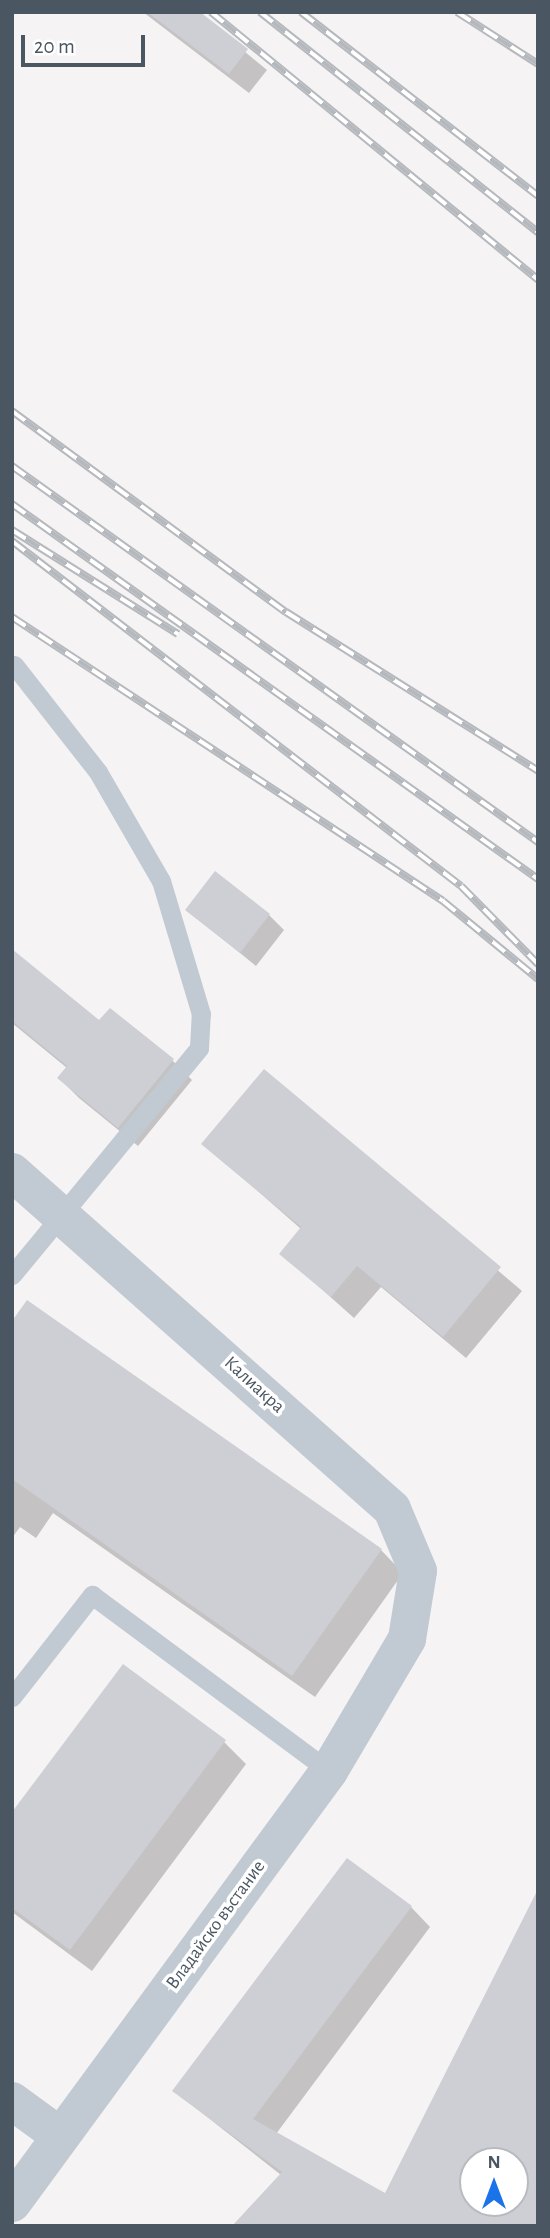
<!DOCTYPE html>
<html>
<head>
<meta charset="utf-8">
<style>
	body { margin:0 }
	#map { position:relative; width:550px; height:2238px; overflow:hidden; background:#f5f3f3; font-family:"Alegreya Sans",sans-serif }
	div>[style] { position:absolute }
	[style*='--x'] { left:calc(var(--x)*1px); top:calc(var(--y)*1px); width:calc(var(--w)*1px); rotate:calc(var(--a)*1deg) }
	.shadow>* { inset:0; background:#0003 }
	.building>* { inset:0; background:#cdcfd5 }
	.service>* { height:19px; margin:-9.5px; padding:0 9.5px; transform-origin:9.5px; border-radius:9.5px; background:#c1cad2 }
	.minor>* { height:38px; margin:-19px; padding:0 19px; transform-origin:19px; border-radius:19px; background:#c1cad2 }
	.rail>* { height:8px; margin-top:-4px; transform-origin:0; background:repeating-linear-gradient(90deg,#fff 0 16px,#b5b8bd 0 32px); box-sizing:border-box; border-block:2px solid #b5b8bd }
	span { translate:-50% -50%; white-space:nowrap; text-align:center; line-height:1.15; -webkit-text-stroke:7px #fff; paint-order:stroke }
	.street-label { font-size:19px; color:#4a5661 }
	.frame { position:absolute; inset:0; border:14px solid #4a5661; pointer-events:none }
	.north { position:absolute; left:459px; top:2147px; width:70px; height:70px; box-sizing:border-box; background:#fff; border:2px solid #b7bbc0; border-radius:50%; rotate:0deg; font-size:19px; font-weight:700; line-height:28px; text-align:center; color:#4a5661 }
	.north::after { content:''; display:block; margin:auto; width:24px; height:32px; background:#1a73e8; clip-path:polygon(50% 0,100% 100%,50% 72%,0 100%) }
	.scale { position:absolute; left:21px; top:35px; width:124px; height:32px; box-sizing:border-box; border:4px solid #4a5661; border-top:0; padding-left:9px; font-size:21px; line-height:24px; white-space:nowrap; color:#4a5661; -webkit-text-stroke:5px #fff; paint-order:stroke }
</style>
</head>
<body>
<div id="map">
	<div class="shadow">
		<i style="clip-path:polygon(143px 12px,197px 12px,267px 70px,249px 93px)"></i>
		<i style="clip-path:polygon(187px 910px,269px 915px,284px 930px,256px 966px)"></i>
		<i style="clip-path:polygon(12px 974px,173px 1061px,192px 1080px,138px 1146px,79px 1098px,59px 1078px,67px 1068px,12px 1023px)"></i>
		<i style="clip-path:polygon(265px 1072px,522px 1291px,466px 1358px,381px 1287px,354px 1318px,281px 1253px,301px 1229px,204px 1144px)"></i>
		<i style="clip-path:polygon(12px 1324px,381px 1550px,403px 1573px,315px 1697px,53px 1513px,36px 1538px,20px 1527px,12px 1538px)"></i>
		<i style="clip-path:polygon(224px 1742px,246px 1764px,92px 1971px,12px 1912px,12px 1811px)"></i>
		<i style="clip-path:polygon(evenodd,538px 1905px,538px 2226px,281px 2175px,174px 2091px,411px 1907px,430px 1927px,276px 2134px,386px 2195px,538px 1905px,473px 2161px,515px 2161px,515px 2203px,473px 2203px,473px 2161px)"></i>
	</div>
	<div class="building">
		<i style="clip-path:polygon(147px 12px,200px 12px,248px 49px,229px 74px)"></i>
		<i style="clip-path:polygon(215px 871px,270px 914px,240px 953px,185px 910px)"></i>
		<i style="clip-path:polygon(12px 949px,99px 1020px,110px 1008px,174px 1059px,118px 1128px,57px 1078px,67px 1066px,12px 1021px)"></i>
		<i style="clip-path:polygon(264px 1069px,501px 1267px,443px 1337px,357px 1266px,331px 1297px,279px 1254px,301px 1227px,201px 1144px)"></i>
		<i style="clip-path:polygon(27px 1300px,382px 1549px,292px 1676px,12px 1479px,12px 1321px)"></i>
		<i style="clip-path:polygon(123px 1664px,226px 1740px,70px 1950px,12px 1908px,12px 1812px)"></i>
		<i style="clip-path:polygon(evenodd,347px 1858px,412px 1906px,253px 2119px,385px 2193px,538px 1889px,538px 2226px,232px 2226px,282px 2172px,172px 2091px,347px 1858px,473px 2161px,515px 2161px,515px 2203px,473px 2203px,473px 2161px)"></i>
	</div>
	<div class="service">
		<i style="--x:12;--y:1275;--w:294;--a:-50.5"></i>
		<i style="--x:199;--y:1048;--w:34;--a:-87"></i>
		<i style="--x:201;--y:1014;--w:139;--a:-106.7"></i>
		<i style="--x:161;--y:881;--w:126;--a:-120"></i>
		<i style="--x:98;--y:772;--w:136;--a:-128.1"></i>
		<i style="--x:12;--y:1697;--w:130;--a:-51.9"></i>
		<i style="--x:92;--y:1595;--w:295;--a:36.6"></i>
	</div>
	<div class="minor">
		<i style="--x:12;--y:1172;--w:508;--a:41.57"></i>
		<i style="--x:392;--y:1509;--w:67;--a:67.2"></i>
		<i style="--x:418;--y:1571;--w:69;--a:99.2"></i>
		<i style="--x:407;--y:1639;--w:153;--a:120.6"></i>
		<i style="--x:329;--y:1771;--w:536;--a:126.27"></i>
		<i style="--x:12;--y:2101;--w:59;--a:36.1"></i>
	</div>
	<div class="rail">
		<i style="--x:211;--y:12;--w:423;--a:39.3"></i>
		<i style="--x:260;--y:12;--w:355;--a:38.4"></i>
		<i style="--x:301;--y:12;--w:300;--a:37.8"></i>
		<i style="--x:457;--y:12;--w:96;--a:32.7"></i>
		<i style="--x:12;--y:411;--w:340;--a:36.3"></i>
		<i style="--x:286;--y:612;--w:298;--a:32.2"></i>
		<i style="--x:12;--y:466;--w:647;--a:35.56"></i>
		<i style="--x:12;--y:504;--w:646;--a:35.49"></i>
		<i style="--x:12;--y:530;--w:196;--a:32.1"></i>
		<i style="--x:12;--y:541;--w:566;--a:37.54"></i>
		<i style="--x:461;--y:886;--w:110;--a:45.4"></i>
		<i style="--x:12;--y:617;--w:516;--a:33.38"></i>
		<i style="--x:443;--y:901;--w:123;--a:39.4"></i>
	</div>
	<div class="street-label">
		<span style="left:254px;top:1385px;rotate:42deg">Калиакра</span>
		<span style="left:216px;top:1925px;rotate:-54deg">Владайско въстание</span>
	</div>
	<div class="frame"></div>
	<div class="north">N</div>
	<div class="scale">20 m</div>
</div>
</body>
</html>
